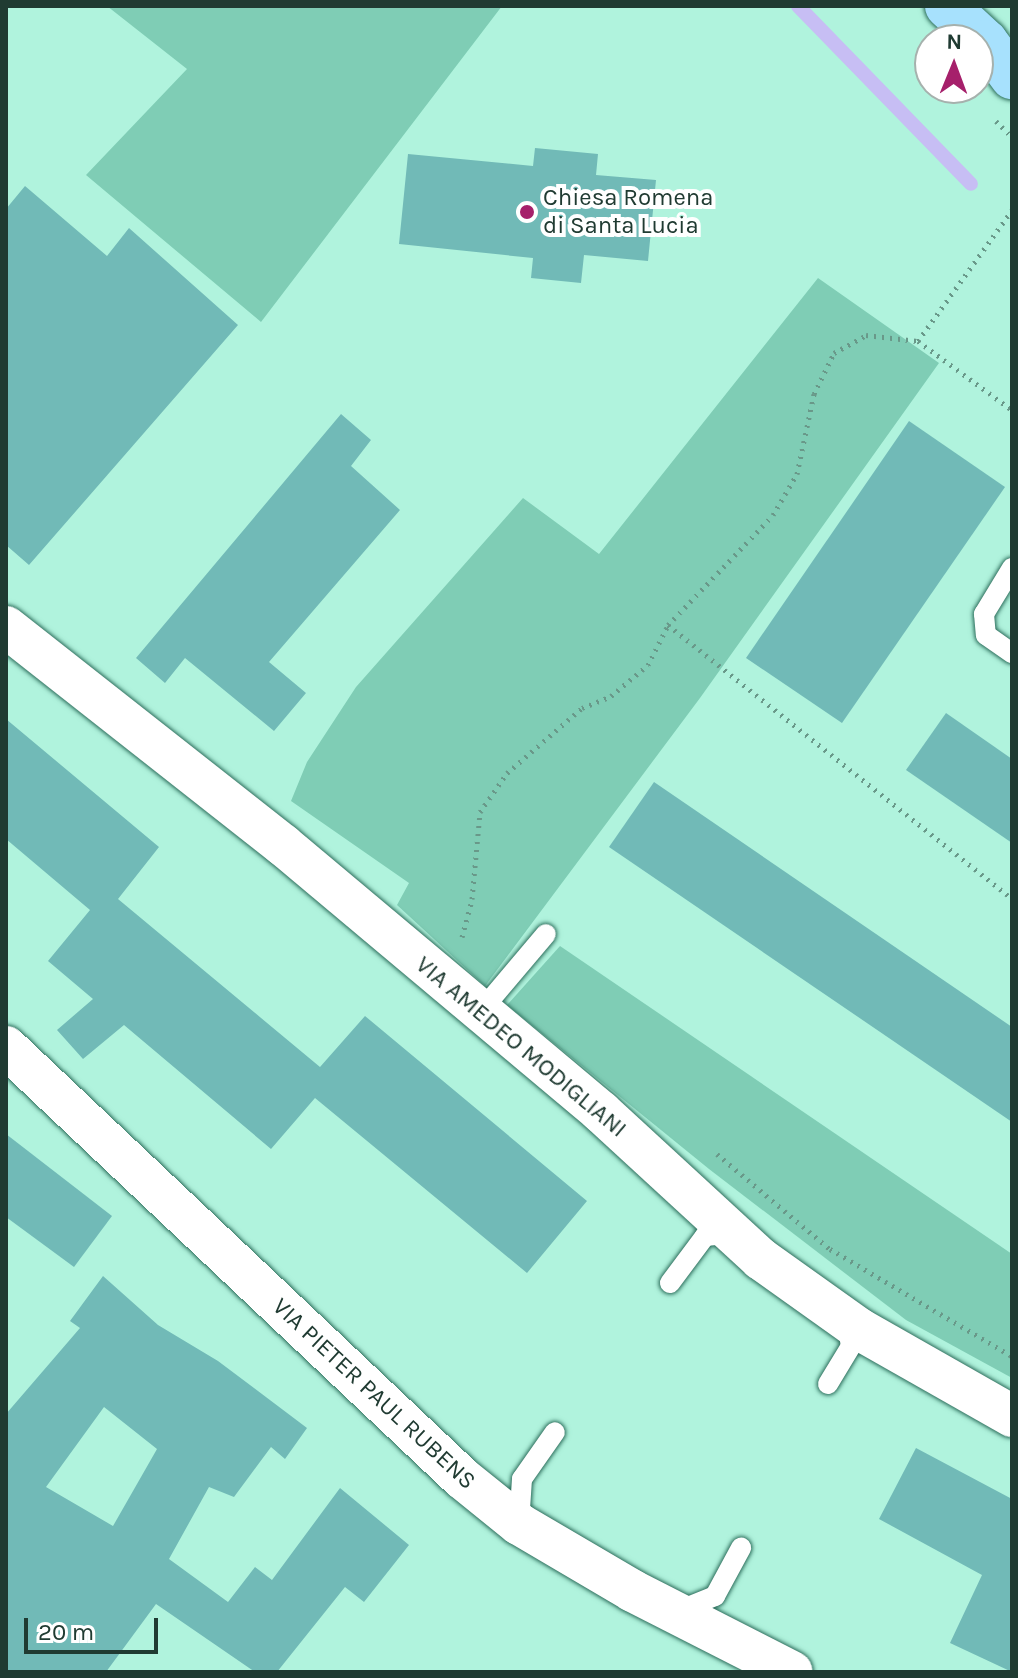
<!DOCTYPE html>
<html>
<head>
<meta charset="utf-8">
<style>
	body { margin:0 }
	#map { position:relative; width:1018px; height:1678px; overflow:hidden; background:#b0f3dd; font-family:Karla,sans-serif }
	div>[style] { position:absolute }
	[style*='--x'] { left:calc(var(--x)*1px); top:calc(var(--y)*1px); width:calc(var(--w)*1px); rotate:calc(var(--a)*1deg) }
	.green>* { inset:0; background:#7fcdb5 }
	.stream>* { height:14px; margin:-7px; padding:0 7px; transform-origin:7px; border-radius:7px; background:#c7bef4 }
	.building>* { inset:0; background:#71bab7 }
	.path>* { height:5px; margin-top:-2.5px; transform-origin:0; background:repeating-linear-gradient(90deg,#699889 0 2px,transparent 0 8px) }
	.roads { filter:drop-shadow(0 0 2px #2d6e5c) drop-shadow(0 0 2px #2d6e5c) }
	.service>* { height:20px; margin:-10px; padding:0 10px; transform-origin:10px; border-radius:10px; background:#fff }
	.minor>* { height:42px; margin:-21px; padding:0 21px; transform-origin:21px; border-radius:21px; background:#fff }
	.primary>* { height:44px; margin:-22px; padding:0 22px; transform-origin:22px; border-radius:22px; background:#a7e1fd }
	.dots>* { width:22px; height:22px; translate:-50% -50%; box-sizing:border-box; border:4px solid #fff; border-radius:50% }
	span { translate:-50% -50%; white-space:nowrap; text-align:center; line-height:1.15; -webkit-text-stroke:8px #fff; paint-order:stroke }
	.poi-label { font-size:24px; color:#203b32 }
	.left { translate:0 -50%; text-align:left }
	.street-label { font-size:24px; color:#203b32 }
	.frame { position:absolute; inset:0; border:8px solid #203b32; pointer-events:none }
	.north { position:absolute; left:914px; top:24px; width:80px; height:80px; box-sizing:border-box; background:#fff; border:2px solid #a6b1ad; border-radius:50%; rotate:1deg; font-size:22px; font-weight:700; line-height:32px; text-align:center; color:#203b32 }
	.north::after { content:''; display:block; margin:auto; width:28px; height:36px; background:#a6206b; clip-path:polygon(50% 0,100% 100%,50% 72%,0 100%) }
	.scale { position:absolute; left:24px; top:1618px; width:134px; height:36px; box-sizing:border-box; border:4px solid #203b32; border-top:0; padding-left:10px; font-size:24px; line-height:28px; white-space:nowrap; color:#203b32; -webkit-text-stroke:6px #fff; paint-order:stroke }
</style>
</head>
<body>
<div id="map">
	<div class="green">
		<i style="clip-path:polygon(107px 6px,502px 6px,261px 322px,86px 175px,187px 69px)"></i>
		<i style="clip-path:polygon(818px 278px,939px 363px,700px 698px,485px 986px,397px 905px,409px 883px,291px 801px,307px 762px,356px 687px,523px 498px,599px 554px)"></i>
		<i style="clip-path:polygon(560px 946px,1012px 1254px,1012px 1378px,906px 1320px,709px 1169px,507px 1005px)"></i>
	</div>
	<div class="stream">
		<i style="--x:798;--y:6;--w:248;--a:45.8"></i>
	</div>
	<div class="building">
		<i style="clip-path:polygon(535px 148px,598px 154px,596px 175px,656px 180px,648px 261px,584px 255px,581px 283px,531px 278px,533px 258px,399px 244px,408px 154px,533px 166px)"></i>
		<i style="clip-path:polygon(25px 186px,107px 256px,129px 228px,238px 325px,29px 565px,6px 545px,6px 209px)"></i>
		<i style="clip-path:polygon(341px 414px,371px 440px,351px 466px,400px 510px,269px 662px,306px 693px,274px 731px,185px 658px,165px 683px,136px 658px)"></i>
		<i style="clip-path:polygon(909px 421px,1005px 487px,842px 723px,746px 658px)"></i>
		<i style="clip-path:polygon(946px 713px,1012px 759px,1012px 843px,906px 770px)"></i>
		<i style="clip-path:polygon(6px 719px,159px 847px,118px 899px,320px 1067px,365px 1016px,587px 1201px,527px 1273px,315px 1098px,271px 1149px,124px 1025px,83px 1059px,57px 1030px,93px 999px,48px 961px,90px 910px,6px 839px)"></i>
		<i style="clip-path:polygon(654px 782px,1012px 1027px,1012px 1122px,609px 847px)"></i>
		<i style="clip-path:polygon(6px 1134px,112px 1216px,74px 1267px,6px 1217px)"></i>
		<i style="clip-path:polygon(evenodd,103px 1276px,158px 1325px,218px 1361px,307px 1428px,285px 1459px,271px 1447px,234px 1497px,209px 1487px,169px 1559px,228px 1602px,255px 1567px,272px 1580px,340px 1488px,409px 1545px,364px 1602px,345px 1587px,277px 1672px,255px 1672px,156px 1604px,106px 1672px,6px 1672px,6px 1414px,80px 1328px,70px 1321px,103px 1276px,104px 1407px,157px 1449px,113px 1526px,46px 1487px,104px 1407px)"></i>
		<i style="clip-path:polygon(916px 1448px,1012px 1499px,1012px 1672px,950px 1643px,982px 1575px,879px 1519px)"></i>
	</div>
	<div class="path">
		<i style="--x:996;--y:121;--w:23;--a:45"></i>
		<i style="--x:918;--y:341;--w:161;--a:-54.3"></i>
		<i style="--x:668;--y:625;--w:440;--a:38.5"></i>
		<i style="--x:462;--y:937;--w:39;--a:-75"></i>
		<i style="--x:472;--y:899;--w:87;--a:-84.7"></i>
		<i style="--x:480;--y:812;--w:47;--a:-55.3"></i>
		<i style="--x:507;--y:773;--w:99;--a:-40.9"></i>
		<i style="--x:582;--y:708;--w:31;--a:-22"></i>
		<i style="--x:611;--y:696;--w:48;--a:-40"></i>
		<i style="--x:648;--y:665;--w:45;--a:-63.4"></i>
		<i style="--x:668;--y:625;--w:152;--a:-46.3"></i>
		<i style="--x:773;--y:515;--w:48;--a:-59.7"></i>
		<i style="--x:797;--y:474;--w:82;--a:-78"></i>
		<i style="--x:814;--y:394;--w:46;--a:-64"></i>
		<i style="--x:834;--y:353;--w:37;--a:-29"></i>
		<i style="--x:866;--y:335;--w:52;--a:6.6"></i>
		<i style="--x:918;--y:341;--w:117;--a:36.3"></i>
		<i style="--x:717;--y:1154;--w:148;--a:40.1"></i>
		<i style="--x:830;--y:1249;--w:211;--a:30.5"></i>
	</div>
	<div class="roads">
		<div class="service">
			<i style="--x:1012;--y:568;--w:54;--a:121.3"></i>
			<i style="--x:984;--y:614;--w:21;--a:85"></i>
			<i style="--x:986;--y:635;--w:32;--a:35"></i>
			<i style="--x:480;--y:1012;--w:102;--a:-49.8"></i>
			<i style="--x:670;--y:1283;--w:59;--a:-53.3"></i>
			<i style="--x:705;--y:1236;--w:24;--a:-5"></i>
			<i style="--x:828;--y:1384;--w:44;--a:-58.8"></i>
			<i style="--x:851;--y:1346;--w:23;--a:-100"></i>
			<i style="--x:519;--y:1524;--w:45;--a:-86.2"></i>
			<i style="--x:522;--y:1479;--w:57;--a:-54.9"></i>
			<i style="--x:678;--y:1611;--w:40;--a:-22"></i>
			<i style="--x:715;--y:1596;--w:55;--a:-61.6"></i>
		</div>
		<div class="minor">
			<i style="--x:6;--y:627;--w:352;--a:38.2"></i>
			<i style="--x:283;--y:845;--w:415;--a:40"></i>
			<i style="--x:601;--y:1112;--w:217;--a:42.6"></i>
			<i style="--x:761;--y:1259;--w:120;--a:35.5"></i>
			<i style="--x:859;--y:1329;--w:176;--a:29.6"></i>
			<i style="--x:6;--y:1047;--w:627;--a:43.39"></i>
			<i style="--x:462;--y:1478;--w:73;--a:38.9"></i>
			<i style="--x:519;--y:1524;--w:132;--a:30.4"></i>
			<i style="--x:633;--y:1591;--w:178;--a:27"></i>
		</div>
		<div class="primary">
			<i style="--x:947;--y:6;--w:53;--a:42.7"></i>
			<i style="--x:986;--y:42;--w:44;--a:53.4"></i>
		</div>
	</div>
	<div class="dots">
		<i style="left:527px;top:212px;background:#a6206b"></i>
	</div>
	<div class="poi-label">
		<span class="left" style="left:543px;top:212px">Chiesa Romena<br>di Santa Lucia</span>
	</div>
	<div class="street-label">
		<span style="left:521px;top:1047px;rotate:40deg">VIA AMEDEO MODIGLIANI</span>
		<span style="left:374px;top:1394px;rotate:43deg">VIA PIETER PAUL RUBENS</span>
	</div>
	<div class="frame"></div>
	<div class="north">N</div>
	<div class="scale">20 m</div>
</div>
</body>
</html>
